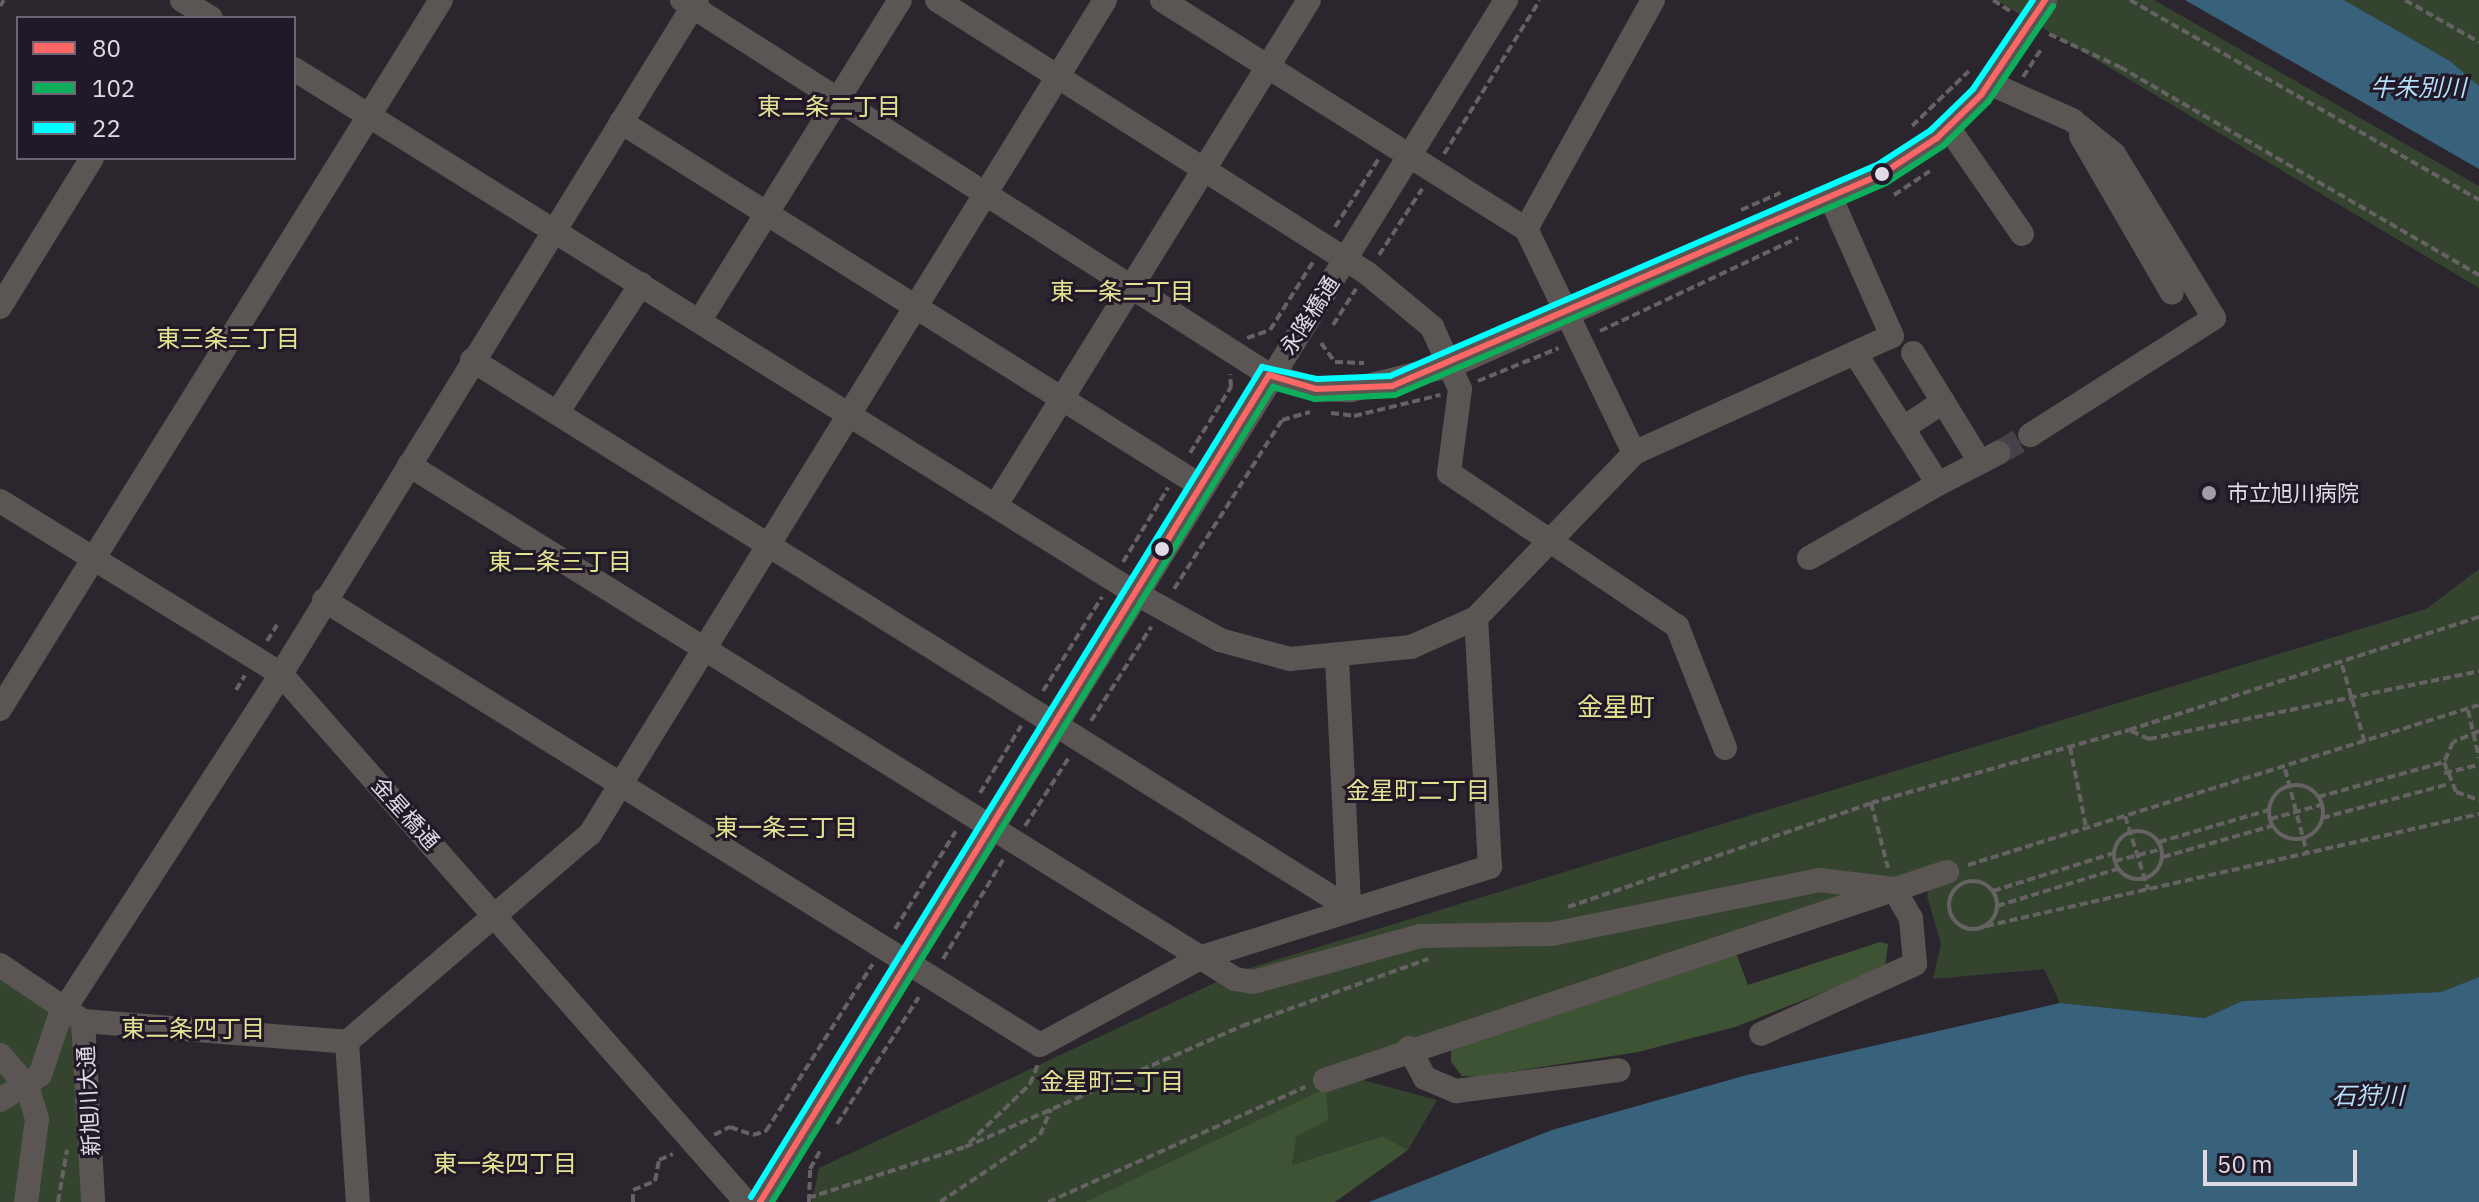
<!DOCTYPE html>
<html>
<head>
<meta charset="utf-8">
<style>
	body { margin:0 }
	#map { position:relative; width:2479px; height:1202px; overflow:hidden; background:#2b262e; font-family:"IBM Plex Sans","Noto Sans JP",sans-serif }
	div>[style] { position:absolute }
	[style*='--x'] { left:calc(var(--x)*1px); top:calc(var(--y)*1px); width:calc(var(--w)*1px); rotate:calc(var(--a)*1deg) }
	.green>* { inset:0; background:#35442e }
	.forest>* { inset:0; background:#3e5333 }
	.water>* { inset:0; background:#38627b }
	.minor-tunnel>* { height:24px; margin-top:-12px; transform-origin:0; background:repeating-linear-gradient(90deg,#464149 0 24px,transparent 0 36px) }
	.path>* { height:4px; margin-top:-2px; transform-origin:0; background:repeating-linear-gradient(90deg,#666263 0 8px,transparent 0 12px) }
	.path>.ring { margin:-2px; padding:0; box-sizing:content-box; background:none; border:4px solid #666263; border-radius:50% }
	.minor>* { height:24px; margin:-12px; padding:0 12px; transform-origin:12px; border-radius:12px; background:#5b5653 }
	.bus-1>* { height:6px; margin:-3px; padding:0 3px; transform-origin:3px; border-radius:3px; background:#f66 }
	.bus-2>* { height:6px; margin:-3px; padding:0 3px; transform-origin:3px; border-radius:3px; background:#0daf5c }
	.bus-3>* { height:6px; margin:-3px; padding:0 3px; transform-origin:3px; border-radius:3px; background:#0ff }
	.dots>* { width:22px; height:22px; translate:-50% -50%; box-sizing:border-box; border:4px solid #221928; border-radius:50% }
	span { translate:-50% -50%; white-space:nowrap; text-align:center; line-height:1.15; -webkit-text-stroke:6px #221928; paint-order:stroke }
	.street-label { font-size:22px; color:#e0dae5 }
	.poi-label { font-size:22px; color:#e0dae5 }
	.left { translate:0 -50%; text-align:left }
	.water-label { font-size:24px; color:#b3dff9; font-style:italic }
	.neighbourhood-label { font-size:24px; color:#e2e293 }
	.quarter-label { font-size:26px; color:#e2e293 }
	.legend { position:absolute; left:16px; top:16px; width:280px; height:144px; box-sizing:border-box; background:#221928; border:2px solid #6e6674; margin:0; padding:10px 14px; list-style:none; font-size:24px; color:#e0dae5 }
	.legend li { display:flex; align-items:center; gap:16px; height:40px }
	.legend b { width:40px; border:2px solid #6e6674 }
	.scale { position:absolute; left:2203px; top:1150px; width:154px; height:36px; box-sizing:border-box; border:4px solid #e0dae5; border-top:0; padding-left:10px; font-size:24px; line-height:28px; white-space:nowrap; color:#e0dae5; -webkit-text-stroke:6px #221928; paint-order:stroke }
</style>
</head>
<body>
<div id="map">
	<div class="green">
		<i style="clip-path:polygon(1996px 0,2154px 0,2479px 186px,2479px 288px)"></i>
		<i style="clip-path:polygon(2344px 0,2479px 0,2479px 86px,2450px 61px)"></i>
		<i style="clip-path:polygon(2479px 569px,2479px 977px,2441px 992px,2242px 1001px,2205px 1018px,2060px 1003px,2044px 969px,1933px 979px,1941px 944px,1927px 896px,1930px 884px,1355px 1078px,1437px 1100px,1408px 1150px,1381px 1136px,1292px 1165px,1295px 1136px,1326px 1088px,1085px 1202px,812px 1202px,819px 1168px,1240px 971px,2426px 609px)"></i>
		<i style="clip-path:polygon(0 968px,83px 1021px,88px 1202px,0 1202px)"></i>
	</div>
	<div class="forest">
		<i style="clip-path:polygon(1880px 942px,1888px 944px,1885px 968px,1735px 1027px,1638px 1052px,1478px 1077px,1462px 1076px,1451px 1062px,1451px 1050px,1736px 953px,1748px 985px)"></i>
		<i style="clip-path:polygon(1326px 1088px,1328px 1120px,1296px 1136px,1292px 1165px,1382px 1136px,1408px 1150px,1335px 1202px,1085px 1202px)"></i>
	</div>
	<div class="water">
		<i style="clip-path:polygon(2185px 0,2344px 0,2450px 61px,2479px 86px,2479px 169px)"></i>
		<i style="clip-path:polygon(2479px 977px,2479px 1202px,1369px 1202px,1552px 1130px,1747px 1075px,2060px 1003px,2205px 1018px,2242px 1001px,2441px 992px)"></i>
	</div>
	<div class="minor-tunnel">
		<i style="--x:1998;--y:453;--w:37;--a:-29"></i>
	</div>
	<div class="path">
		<i style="--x:1993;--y:0;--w:20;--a:33"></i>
		<i style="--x:2130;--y:0;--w:402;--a:29.8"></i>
		<i style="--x:2405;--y:0;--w:85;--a:29.6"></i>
		<i style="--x:0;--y:6;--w:7;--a:-56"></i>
		<i style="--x:2049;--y:34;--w:78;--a:24.9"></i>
		<i style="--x:2120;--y:67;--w:415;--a:30.1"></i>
		<i style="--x:2023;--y:77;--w:35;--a:-57"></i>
		<i style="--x:1912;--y:126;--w:79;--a:-44"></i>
		<i style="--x:1444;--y:154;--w:181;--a:-58.1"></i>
		<i style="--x:1894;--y:195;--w:43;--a:-33.7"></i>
		<i style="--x:1741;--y:210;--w:43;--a:-23.6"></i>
		<i style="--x:1335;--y:227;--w:80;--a:-57.3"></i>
		<i style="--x:1379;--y:255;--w:79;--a:-56.9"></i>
		<i style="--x:1333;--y:325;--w:43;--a:-57.4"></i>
		<i style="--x:1600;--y:331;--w:219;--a:-25.2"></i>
		<i style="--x:1247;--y:338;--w:24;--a:-19"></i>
		<i style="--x:1270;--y:330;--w:80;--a:-57.7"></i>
		<i style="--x:1321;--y:343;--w:24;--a:54"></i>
		<i style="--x:1335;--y:362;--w:29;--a:2"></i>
		<i style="--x:1478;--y:381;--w:87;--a:-22.2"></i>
		<i style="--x:1331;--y:413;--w:23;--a:7"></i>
		<i style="--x:1354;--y:416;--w:89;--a:-13.7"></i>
		<i style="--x:1190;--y:453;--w:78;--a:-58.2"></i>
		<i style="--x:1231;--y:387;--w:13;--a:-94"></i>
		<i style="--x:1123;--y:562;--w:87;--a:-58.7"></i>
		<i style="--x:1174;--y:589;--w:201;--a:-57.4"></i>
		<i style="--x:1282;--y:420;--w:29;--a:-16"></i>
		<i style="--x:267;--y:641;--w:19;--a:-58"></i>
		<i style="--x:2342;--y:665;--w:81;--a:73.6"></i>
		<i style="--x:236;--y:690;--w:17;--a:-59"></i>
		<i style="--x:1043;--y:691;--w:111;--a:-57.9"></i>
		<i style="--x:2468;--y:710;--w:49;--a:77.1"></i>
		<i style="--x:1091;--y:721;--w:112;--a:-57.4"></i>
		<i style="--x:2131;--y:731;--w:20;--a:24"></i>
		<i style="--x:2149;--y:739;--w:337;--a:-11.6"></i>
		<i style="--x:2479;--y:731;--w:28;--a:157"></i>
		<i style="--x:2453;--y:742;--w:22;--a:114"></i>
		<i style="--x:2444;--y:762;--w:32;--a:68"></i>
		<i style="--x:2456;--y:792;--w:24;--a:19"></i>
		<i style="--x:2070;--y:747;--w:82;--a:78.7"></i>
		<i style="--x:2285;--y:769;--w:87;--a:75.3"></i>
		<i style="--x:2444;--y:773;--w:36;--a:-13"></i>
		<i class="ring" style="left:2269px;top:785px;width:50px;height:50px"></i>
		<i style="--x:980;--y:793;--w:79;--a:-58.5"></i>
		<i style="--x:2318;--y:797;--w:131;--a:-15.5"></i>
		<i style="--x:1871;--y:803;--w:67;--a:75.3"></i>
		<i style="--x:2125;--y:816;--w:77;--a:72.5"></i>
		<i style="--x:2322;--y:818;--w:131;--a:-15"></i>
		<i style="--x:2270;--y:819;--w:53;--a:-15.4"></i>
		<i style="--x:1025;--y:826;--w:83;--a:-57.3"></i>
		<i class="ring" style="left:2114px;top:831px;width:44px;height:44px"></i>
		<i style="--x:2159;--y:842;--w:115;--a:-16.2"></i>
		<i style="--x:2163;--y:857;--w:113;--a:-15.9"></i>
		<i style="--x:2115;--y:861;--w:49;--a:-14.3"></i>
		<i style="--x:1968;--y:865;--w:535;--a:-17.39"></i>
		<i class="ring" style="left:1949px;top:881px;width:44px;height:44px"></i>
		<i style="--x:1993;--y:891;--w:127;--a:-17.4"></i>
		<i style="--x:1997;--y:906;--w:126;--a:-17.1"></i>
		<i style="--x:1568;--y:907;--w:320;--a:-18.9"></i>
		<i style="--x:1871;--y:803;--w:268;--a:-15.8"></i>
		<i style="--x:2129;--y:730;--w:368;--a:-17.9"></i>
		<i style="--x:1986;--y:926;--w:506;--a:-12.8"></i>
		<i style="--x:895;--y:929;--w:115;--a:-58.1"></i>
		<i style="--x:943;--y:959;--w:116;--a:-58.8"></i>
		<i style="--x:837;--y:1124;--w:151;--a:-57.2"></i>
		<i style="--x:714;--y:1135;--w:18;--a:-27"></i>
		<i style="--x:730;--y:1127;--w:24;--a:19"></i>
		<i style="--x:753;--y:1135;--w:14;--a:-17"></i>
		<i style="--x:766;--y:1131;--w:198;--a:-57.4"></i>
		<i style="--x:969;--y:1143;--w:85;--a:-44"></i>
		<i style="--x:1030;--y:1084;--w:22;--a:-68"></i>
		<i style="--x:808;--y:1198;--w:165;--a:-18"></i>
		<i style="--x:965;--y:1147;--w:302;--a:-23.6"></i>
		<i style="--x:1242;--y:1026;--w:198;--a:-19.8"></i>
		<i style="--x:58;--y:1202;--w:53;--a:-80.2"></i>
		<i style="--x:633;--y:1202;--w:12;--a:-90"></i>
		<i style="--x:633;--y:1190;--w:24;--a:-22"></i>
		<i style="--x:655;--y:1181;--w:21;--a:-79"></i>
		<i style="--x:659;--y:1160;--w:15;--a:-23"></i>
		<i style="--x:809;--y:1202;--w:33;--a:-88"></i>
		<i style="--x:810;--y:1169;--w:21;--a:-61"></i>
		<i style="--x:940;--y:1202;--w:120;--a:-33.8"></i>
		<i style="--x:1040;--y:1135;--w:28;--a:-67"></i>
		<i style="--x:1048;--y:1202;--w:282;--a:-24.1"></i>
	</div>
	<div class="minor">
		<i style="--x:182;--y:0;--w:34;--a:32"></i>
		<i style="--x:682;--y:0;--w:697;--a:32.57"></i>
		<i style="--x:1269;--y:375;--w:49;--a:16.6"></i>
		<i style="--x:1316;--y:389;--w:35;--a:2"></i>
		<i style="--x:1351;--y:390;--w:105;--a:-13.8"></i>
		<i style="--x:1453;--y:365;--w:470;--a:-24"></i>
		<i style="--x:1882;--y:174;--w:66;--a:-33.2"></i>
		<i style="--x:1937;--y:138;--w:62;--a:-44.3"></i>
		<i style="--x:1981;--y:95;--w:115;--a:-56"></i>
		<i style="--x:937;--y:0;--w:509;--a:32.41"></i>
		<i style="--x:1367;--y:273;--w:85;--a:39.7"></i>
		<i style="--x:1432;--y:327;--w:68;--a:65.7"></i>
		<i style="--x:1460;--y:389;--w:85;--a:97.5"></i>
		<i style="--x:1449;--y:473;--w:275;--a:33.9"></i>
		<i style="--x:1677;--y:626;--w:131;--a:68.5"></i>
		<i style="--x:1162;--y:0;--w:430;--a:32.2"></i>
		<i style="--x:294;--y:69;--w:991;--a:31.93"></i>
		<i style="--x:1135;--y:593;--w:97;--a:28.9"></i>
		<i style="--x:1220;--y:640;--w:73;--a:15.2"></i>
		<i style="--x:1290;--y:659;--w:122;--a:-5.7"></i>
		<i style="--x:1411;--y:647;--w:71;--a:-24"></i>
		<i style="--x:1476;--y:618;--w:228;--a:-46.2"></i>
		<i style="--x:1634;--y:453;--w:283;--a:-24.4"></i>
		<i style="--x:1892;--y:336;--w:153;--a:-113.9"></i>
		<i style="--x:1989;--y:83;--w:91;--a:24"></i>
		<i style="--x:2072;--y:120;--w:54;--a:39"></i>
		<i style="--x:2114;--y:154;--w:192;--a:58.6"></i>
		<i style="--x:2214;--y:318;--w:218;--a:147.5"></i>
		<i style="--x:621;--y:122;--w:685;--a:32.11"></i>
		<i style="--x:1948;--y:127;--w:130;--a:55.3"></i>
		<i style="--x:2081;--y:136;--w:181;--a:59.9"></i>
		<i style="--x:0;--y:307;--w:175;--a:-58.3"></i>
		<i style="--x:700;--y:320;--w:377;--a:-58"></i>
		<i style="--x:1855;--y:353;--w:155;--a:57.6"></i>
		<i style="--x:1938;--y:484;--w:68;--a:-27.3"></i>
		<i style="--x:1913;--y:353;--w:128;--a:58.4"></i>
		<i style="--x:472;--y:360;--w:1034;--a:32"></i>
		<i style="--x:557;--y:413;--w:154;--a:-56.9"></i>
		<i style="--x:1903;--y:428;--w:48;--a:-33"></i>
		<i style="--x:1634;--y:453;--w:249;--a:-115.7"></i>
		<i style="--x:1526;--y:229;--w:262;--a:-61"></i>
		<i style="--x:409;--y:465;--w:973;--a:31.89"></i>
		<i style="--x:1235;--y:979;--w:18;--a:9"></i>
		<i style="--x:1253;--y:982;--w:173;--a:-15.4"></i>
		<i style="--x:1420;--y:936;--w:132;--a:-0.9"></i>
		<i style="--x:1552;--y:934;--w:272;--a:-11.4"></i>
		<i style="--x:1819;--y:880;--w:76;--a:6.8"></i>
		<i style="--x:1894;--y:889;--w:34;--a:60"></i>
		<i style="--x:1911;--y:918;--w:46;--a:85"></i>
		<i style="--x:1915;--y:964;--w:169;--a:155.6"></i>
		<i style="--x:0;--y:501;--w:330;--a:31.6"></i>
		<i style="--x:281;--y:674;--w:704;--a:48.63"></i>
		<i style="--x:996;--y:505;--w:594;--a:-58.21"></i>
		<i style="--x:1809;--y:558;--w:149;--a:-29.8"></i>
		<i style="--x:324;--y:600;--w:843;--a:31.86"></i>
		<i style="--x:1040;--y:1045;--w:184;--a:-28.5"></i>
		<i style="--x:1202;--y:957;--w:302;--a:-17.4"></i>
		<i style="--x:1490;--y:867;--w:249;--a:-93.2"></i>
		<i style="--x:1337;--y:659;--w:249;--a:87.2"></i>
		<i style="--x:0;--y:709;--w:835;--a:-58.12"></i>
		<i style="--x:0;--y:965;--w:100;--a:34"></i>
		<i style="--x:83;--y:1021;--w:181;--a:86.8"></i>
		<i style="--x:83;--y:1021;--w:265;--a:4.5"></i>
		<i style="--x:347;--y:1042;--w:320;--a:-40.6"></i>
		<i style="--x:590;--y:834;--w:980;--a:-58.3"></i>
		<i style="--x:347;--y:1042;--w:160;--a:86.1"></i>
		<i style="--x:1409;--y:1048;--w:34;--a:62"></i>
		<i style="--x:1425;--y:1078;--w:34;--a:23"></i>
		<i style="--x:1456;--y:1091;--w:164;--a:-7.3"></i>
		<i style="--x:0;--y:1055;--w:41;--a:48.9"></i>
		<i style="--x:27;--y:1086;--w:34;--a:73"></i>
		<i style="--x:37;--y:1119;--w:84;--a:97.5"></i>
		<i style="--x:1325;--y:1080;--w:656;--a:-18.49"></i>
		<i style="--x:0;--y:1100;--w:47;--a:-32"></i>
		<i style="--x:40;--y:1075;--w:62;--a:-71.3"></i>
		<i style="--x:60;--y:1016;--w:407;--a:-57.1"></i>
		<i style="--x:281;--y:674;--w:792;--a:-58.32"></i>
		<i style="--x:760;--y:1202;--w:1415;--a:-58.17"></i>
	</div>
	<div class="bus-1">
		<i style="--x:760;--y:1202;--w:971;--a:-58.39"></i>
		<i style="--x:1269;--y:375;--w:49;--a:16.6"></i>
		<i style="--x:1316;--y:389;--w:76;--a:-2.3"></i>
		<i style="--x:1392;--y:386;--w:534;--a:-23.4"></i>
		<i style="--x:1882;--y:174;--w:66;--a:-33.2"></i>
		<i style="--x:1937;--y:138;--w:62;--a:-44.3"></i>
		<i style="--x:1981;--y:95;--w:115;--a:-56"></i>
	</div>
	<div class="bus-2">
		<i style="--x:772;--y:1202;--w:957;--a:-58.42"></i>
		<i style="--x:1273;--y:387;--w:44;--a:15.9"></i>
		<i style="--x:1315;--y:399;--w:80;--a:-2.9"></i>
		<i style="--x:1395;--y:395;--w:535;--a:-23.35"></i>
		<i style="--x:1886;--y:183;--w:68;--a:-33"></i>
		<i style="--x:1943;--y:146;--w:63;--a:-44.4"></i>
		<i style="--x:1988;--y:102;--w:116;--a:-55.9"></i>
	</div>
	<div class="bus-3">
		<i style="--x:751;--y:1197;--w:975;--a:-58.38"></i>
		<i style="--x:1262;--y:367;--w:56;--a:12.3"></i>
		<i style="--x:1317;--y:379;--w:73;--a:-2.4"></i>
		<i style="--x:1390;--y:376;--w:531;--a:-23.43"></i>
		<i style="--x:1877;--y:165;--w:64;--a:-32.9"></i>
		<i style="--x:1931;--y:130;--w:59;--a:-44.3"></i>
		<i style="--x:1973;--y:89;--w:107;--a:-56"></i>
	</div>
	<div class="dots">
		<i style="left:1882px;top:174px;background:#e0dae5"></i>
		<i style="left:2209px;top:493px;background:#a19ba5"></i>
		<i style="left:1162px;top:549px;background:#e0dae5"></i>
	</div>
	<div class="street-label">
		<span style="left:1309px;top:315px;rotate:-57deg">永隆橋通</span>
		<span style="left:406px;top:813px;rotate:48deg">金星橋通</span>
		<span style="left:88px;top:1101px;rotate:-93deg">新旭川大通</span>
	</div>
	<div class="poi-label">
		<span class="left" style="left:2227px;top:493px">市立旭川病院</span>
	</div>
	<div class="water-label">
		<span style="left:2418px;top:88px">牛朱別川</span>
		<span style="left:2368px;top:1096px">石狩川</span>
	</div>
	<div class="neighbourhood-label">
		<span style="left:829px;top:107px">東二条二丁目</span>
		<span style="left:1122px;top:292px">東一条二丁目</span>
		<span style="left:228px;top:339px">東三条三丁目</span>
		<span style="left:560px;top:562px">東二条三丁目</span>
		<span style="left:1418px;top:791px">金星町二丁目</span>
		<span style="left:786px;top:828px">東一条三丁目</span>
		<span style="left:193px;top:1029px">東二条四丁目</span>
		<span style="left:1112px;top:1082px">金星町三丁目</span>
		<span style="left:505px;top:1164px">東一条四丁目</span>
	</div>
	<div class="quarter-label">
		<span style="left:1616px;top:707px">金星町</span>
	</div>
	<ul class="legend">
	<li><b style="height:10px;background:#f66"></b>80</li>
	<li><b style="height:10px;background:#0daf5c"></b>102</li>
	<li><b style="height:10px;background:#0ff"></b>22</li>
	</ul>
	<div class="scale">50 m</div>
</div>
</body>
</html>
